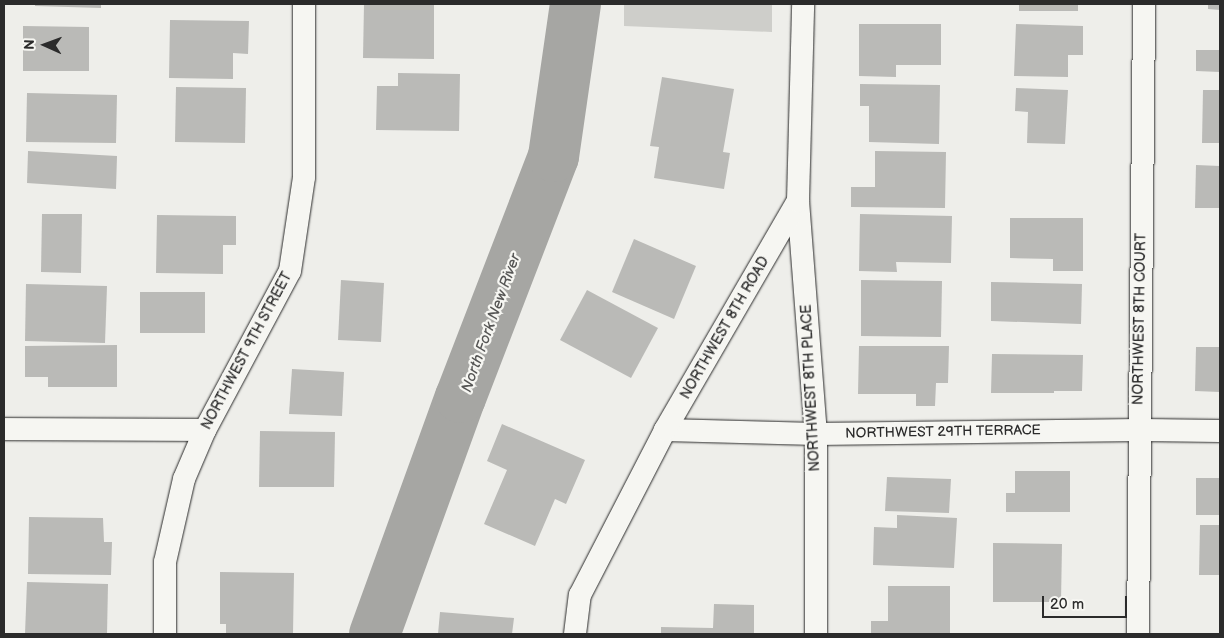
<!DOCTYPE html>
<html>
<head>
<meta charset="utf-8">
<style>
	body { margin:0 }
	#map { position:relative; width:1224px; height:638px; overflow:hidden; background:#eeeeea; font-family:"Balsamiq Sans",sans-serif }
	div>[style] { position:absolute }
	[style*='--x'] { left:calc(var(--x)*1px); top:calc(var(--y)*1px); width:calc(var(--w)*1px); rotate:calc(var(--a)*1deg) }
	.green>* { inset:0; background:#cececa }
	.river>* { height:51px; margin:-25.5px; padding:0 25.5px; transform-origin:25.5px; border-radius:25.5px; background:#a6a6a3 }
	.building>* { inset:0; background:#babab7 }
	.roads { filter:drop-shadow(0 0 1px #2b2b2b) drop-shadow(0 0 1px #2b2b2b) }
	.street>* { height:22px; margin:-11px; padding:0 11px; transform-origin:11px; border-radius:11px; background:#f6f6f2 }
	span { translate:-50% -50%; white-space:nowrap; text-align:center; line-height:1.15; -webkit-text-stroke:4.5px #f6f6f2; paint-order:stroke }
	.street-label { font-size:14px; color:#2b2b2b }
	.water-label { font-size:15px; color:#565655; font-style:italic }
	.frame { position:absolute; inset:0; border:5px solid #2b2b2b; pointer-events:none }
	.north { position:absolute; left:20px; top:20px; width:50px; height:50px; -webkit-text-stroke:4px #f6f6f2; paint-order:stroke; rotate:272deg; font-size:14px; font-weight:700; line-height:20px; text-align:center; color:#2b2b2b }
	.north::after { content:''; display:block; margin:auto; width:18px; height:22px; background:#2b2b2b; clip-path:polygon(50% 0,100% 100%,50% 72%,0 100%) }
	.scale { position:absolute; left:1042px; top:596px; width:85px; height:22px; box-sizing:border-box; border:2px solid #2b2b2b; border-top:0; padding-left:6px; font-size:15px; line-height:18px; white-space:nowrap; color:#2b2b2b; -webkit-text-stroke:4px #f6f6f2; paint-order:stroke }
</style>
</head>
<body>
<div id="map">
	<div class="green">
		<i style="clip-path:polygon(624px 4px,772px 4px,772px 32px,624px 26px)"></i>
	</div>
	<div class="river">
		<i style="--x:374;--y:634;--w:252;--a:-70.1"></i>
		<i style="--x:460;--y:397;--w:258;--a:-68.9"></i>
		<i style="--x:553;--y:156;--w:154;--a:-81.8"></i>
	</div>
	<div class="building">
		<i style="clip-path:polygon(35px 4px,101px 4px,101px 8px,35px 6px)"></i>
		<i style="clip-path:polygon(364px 4px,434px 4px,434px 59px,363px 58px)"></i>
		<i style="clip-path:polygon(1019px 4px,1078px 4px,1078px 11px,1019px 11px)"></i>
		<i style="clip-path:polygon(1208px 4px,1220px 4px,1220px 10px,1208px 9px)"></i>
		<i style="clip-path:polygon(170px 20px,249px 21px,248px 54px,233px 53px,233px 79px,169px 78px)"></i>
		<i style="clip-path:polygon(859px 24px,941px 24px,941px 65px,896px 65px,896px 77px,859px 76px)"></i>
		<i style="clip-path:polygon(1016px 24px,1083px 26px,1083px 55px,1068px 55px,1068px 77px,1014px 76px)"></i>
		<i style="clip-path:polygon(23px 26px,89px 27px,89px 71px,23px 71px)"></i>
		<i style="clip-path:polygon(1196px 50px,1220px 50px,1220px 72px,1196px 71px)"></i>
		<i style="clip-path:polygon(398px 73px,460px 74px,459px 131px,376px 130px,377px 86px,398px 86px)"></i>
		<i style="clip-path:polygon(662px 77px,734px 89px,723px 152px,730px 153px,724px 189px,654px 178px,659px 147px,650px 146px)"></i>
		<i style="clip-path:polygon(860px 84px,940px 85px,939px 144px,869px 142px,869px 106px,860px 106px)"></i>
		<i style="clip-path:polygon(176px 87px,246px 88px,245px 143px,175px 142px)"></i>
		<i style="clip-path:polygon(1016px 88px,1068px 90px,1065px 144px,1027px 143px,1028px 112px,1015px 111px)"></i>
		<i style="clip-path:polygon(1203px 90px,1220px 90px,1220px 143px,1202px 143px)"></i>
		<i style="clip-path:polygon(27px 93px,117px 95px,116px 143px,26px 142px)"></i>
		<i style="clip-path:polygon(28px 151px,117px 156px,116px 189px,27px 183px)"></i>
		<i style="clip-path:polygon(875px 151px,946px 152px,945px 208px,851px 207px,851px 187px,875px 187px)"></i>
		<i style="clip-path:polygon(1196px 165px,1220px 166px,1220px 208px,1195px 208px)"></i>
		<i style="clip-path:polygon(42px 214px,82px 214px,81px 273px,41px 272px)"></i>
		<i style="clip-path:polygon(860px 214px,952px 216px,951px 263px,896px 262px,897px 272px,859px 271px)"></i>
		<i style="clip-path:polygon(157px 215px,236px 216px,236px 245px,223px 245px,223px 274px,156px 273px)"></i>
		<i style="clip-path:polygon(1010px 218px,1083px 218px,1083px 271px,1053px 271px,1053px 259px,1010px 258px)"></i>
		<i style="clip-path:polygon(634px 239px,696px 266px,674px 319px,612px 292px)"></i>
		<i style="clip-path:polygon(341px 280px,384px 283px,381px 342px,338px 340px)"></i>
		<i style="clip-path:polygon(861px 280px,942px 281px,941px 337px,861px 336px)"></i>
		<i style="clip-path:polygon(991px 282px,1082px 284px,1081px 324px,991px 321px)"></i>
		<i style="clip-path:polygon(26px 284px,107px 286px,105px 343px,25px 341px)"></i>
		<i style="clip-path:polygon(587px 290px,658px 328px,631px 378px,560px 340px)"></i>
		<i style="clip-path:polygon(140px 292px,205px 292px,205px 333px,140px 333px)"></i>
		<i style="clip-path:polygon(117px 345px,117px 387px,48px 387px,48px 377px,25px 377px,25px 346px)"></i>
		<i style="clip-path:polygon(859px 346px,949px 346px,948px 383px,936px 383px,935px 406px,916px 406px,916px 394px,858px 394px)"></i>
		<i style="clip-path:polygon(1196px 347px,1220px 347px,1220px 392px,1195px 391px)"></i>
		<i style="clip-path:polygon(992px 354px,1083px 355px,1082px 391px,1054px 391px,1054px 393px,991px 393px)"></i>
		<i style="clip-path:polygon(292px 369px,344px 372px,342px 416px,289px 414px)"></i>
		<i style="clip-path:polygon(502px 424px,585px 460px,566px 504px,555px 499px,535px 546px,484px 524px,507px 470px,487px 461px)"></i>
		<i style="clip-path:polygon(260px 431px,335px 432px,334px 487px,259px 487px)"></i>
		<i style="clip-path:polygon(1015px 471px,1070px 471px,1070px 512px,1006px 512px,1006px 493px,1015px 493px)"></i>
		<i style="clip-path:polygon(887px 477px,951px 479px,949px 513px,885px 511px)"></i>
		<i style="clip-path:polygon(1196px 478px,1220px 478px,1220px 515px,1196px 515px)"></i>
		<i style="clip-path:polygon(897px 515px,957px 518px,954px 568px,873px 565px,874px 527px,897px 528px)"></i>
		<i style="clip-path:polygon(29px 517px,103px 518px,104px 542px,112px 542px,111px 575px,28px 574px)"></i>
		<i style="clip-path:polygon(1200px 525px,1220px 525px,1220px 575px,1199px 575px)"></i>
		<i style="clip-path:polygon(993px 543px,1062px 544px,1061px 602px,993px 602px)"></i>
		<i style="clip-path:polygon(220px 572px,294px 573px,293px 634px,226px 634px,226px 624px,220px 624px)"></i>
		<i style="clip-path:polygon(27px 582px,108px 584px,107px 634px,25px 634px)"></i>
		<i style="clip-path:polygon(888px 586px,950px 586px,950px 634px,871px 634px,871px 621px,888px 621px)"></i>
		<i style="clip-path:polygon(714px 604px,754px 605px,754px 634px,661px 634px,661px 627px,713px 628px)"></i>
		<i style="clip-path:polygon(440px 612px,514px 618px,512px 634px,438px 634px)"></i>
	</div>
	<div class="roads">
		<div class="street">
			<i style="--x:798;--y:201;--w:234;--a:85.6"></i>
			<i style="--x:816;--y:434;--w:200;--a:90"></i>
			<i style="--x:4;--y:429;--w:201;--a:0.3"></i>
			<i style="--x:665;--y:430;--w:151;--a:1.5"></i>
			<i style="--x:816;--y:434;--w:323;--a:-0.7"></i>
			<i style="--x:1139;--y:430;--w:81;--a:0.7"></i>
			<i style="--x:165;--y:634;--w:72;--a:-90"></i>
			<i style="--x:165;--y:562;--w:85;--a:-77.1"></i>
			<i style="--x:184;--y:479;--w:53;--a:-66.8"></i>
			<i style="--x:205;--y:430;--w:180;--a:-61.9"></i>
			<i style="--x:290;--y:271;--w:95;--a:-81.5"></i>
			<i style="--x:304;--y:177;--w:173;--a:-90"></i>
			<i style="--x:575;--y:634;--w:39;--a:-83"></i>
			<i style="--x:580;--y:595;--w:186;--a:-62.7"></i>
			<i style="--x:665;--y:430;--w:265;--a:-59.9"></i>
			<i style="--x:798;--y:201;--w:197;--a:-88.5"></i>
			<i style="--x:1138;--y:634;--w:630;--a:-89.45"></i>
		</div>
	</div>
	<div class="street-label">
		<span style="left:1140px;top:319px;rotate:-89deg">NORTHWEST 8TH COURT</span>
		<span style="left:725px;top:328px;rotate:-60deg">NORTHWEST 8TH ROAD</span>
		<span style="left:247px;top:351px;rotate:-62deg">NORTHWEST 9TH STREET</span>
		<span style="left:811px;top:388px;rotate:-93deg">NORTHWEST 8TH PLACE</span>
		<span style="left:943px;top:432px;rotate:-1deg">NORTHWEST 29TH TERRACE</span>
	</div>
	<div class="water-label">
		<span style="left:491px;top:323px;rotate:-70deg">North Fork New River</span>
	</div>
	<div class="frame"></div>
	<div class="north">N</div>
	<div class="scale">20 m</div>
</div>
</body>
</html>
